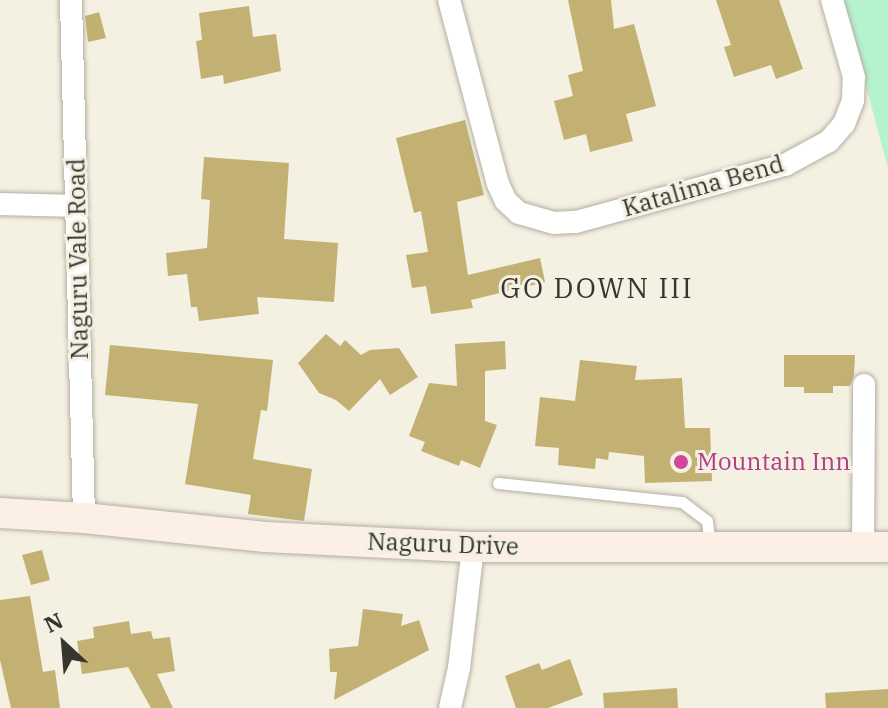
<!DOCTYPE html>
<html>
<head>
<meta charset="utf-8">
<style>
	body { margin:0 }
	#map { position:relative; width:888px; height:708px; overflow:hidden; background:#f4f0e2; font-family:"IBM Plex Serif",serif }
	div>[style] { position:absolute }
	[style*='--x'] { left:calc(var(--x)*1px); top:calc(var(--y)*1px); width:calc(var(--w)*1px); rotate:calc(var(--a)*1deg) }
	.green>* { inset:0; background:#b5f2ce }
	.building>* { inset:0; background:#c2b173 }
	.roads { filter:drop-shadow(0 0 2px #b3afa2) drop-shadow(0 0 2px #b3afa2) }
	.lane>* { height:11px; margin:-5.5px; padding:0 5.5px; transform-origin:5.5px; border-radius:5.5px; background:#fff }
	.street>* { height:22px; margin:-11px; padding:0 11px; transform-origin:11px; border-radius:11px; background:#fff }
	.secondary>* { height:30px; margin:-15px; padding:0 15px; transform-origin:15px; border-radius:15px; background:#fcefe6 }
	.dots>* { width:22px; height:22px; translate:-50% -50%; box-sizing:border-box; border:4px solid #f4f0e2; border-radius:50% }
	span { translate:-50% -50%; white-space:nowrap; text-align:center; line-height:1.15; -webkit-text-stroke:6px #f4f0e2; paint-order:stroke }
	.street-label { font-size:24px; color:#373530 }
	.hotel-label { font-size:24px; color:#b23c85 }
	.left { translate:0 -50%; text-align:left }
	.quarter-label { font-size:28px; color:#373530; letter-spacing:2px }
	.north { position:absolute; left:24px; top:604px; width:80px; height:80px; -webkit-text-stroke:6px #f4f0e2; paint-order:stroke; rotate:334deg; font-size:22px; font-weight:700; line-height:32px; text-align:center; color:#373530 }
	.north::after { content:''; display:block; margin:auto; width:28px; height:36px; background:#373530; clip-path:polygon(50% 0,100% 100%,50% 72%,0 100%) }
</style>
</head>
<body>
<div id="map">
	<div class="green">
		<i style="clip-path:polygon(843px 0,888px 0,888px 168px)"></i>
	</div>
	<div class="building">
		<i style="clip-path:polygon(568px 0,611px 0,614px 29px,634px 24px,656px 106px,626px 114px,633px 141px,590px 152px,586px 134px,564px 140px,554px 101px,573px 96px,568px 75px,583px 71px)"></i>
		<i style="clip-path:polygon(716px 0,779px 0,803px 69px,776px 79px,771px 65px,734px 77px,724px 47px,731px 45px)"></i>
		<i style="clip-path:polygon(249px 6px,253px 37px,276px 34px,281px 71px,224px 84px,223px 75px,201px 79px,196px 41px,202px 40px,199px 13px)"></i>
		<i style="clip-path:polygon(99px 12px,106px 38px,88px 42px,85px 16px)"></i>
		<i style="clip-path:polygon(465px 120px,484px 195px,457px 202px,468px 275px,540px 258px,545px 282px,471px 300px,473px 308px,431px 314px,426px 286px,412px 288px,406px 255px,428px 252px,421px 211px,414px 213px,396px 138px)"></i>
		<i style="clip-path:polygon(204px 157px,289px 163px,284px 239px,338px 243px,334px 302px,257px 297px,259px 314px,199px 321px,197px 307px,191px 307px,187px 274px,168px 276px,166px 253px,207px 248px,210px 200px,201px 199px)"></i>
		<i style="clip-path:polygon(326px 334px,340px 346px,345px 340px,361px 355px,370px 350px,399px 348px,418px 377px,390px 395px,380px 379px,349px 411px,336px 400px,319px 393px,298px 363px)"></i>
		<i style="clip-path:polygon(505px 341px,506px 369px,485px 371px,485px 421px,497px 425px,480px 468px,461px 460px,459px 466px,421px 451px,425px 442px,409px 436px,429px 383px,457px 386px,455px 344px)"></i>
		<i style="clip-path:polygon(110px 345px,273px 360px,267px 411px,261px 410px,253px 459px,312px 469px,304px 521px,248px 514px,251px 495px,185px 484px,198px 404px,105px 395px)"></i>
		<i style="clip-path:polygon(784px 355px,855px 355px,854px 376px,850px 386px,833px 386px,833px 393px,804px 393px,804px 387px,784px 387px)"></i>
		<i style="clip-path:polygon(580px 360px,637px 366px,635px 380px,682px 378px,685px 428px,710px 428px,712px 481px,645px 483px,644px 456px,609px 452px,608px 460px,596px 458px,595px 469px,558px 465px,559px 448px,535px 446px,540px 397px,575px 401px)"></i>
		<i style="clip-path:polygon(42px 550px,50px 580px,31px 585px,22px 555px)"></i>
		<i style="clip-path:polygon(30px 596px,43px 672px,55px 670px,60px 708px,11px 708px,0 660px,0 600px)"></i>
		<i style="clip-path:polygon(363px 609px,403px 614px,401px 626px,419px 620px,429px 650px,334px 700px,337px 672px,330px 672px,329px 649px,358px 646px)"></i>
		<i style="clip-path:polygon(129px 621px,131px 634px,151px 631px,153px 639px,170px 637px,175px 671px,157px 674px,173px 708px,151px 708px,128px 667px,82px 674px,77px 641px,94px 638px,93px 627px)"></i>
		<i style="clip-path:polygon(570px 659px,583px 695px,548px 708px,516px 708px,505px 676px,539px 663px,542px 670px)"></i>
		<i style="clip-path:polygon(677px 688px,678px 708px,604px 708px,603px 693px)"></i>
		<i style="clip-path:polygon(888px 689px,888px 708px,826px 708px,825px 693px)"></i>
	</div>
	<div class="roads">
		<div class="lane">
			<i style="--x:498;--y:483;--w:185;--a:5.9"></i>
			<i style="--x:682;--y:502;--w:31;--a:37"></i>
			<i style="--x:707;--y:521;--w:24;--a:83"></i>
		</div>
		<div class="street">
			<i style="--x:71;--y:0;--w:518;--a:88.56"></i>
			<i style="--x:449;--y:0;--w:190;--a:75.1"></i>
			<i style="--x:498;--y:184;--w:19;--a:65"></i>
			<i style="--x:506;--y:201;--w:18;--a:43"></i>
			<i style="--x:519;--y:213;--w:36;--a:16"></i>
			<i style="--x:554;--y:223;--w:22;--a:-3"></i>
			<i style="--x:576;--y:222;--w:217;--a:-15.3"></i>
			<i style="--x:785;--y:165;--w:50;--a:-28.6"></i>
			<i style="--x:829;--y:141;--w:23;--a:-49"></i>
			<i style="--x:844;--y:124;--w:26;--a:-69"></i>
			<i style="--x:853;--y:100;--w:23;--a:-88"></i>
			<i style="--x:854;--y:77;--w:80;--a:-105.9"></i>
			<i style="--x:0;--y:204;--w:77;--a:1.5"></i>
			<i style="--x:863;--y:548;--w:163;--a:-89.6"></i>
			<i style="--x:450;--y:708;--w:41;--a:-77.3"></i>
			<i style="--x:459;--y:668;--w:122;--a:-83.4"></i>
		</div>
		<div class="secondary">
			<i style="--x:0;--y:513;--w:84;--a:3.4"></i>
			<i style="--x:84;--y:518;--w:182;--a:6"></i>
			<i style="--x:265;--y:537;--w:208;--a:2.8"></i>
			<i style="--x:473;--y:547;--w:415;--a:0"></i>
		</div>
	</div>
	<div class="dots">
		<i style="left:681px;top:462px;background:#d1479c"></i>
	</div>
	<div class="street-label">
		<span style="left:703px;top:186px;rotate:-16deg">Katalima Bend</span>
		<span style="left:78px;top:259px;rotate:-91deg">Naguru Vale Road</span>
		<span style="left:443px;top:544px;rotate:2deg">Naguru Drive</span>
	</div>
	<div class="hotel-label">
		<span class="left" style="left:697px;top:462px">Mountain Inn</span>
	</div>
	<div class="quarter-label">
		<span style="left:597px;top:288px">GO DOWN III</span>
	</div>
	<div class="north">N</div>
</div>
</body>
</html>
